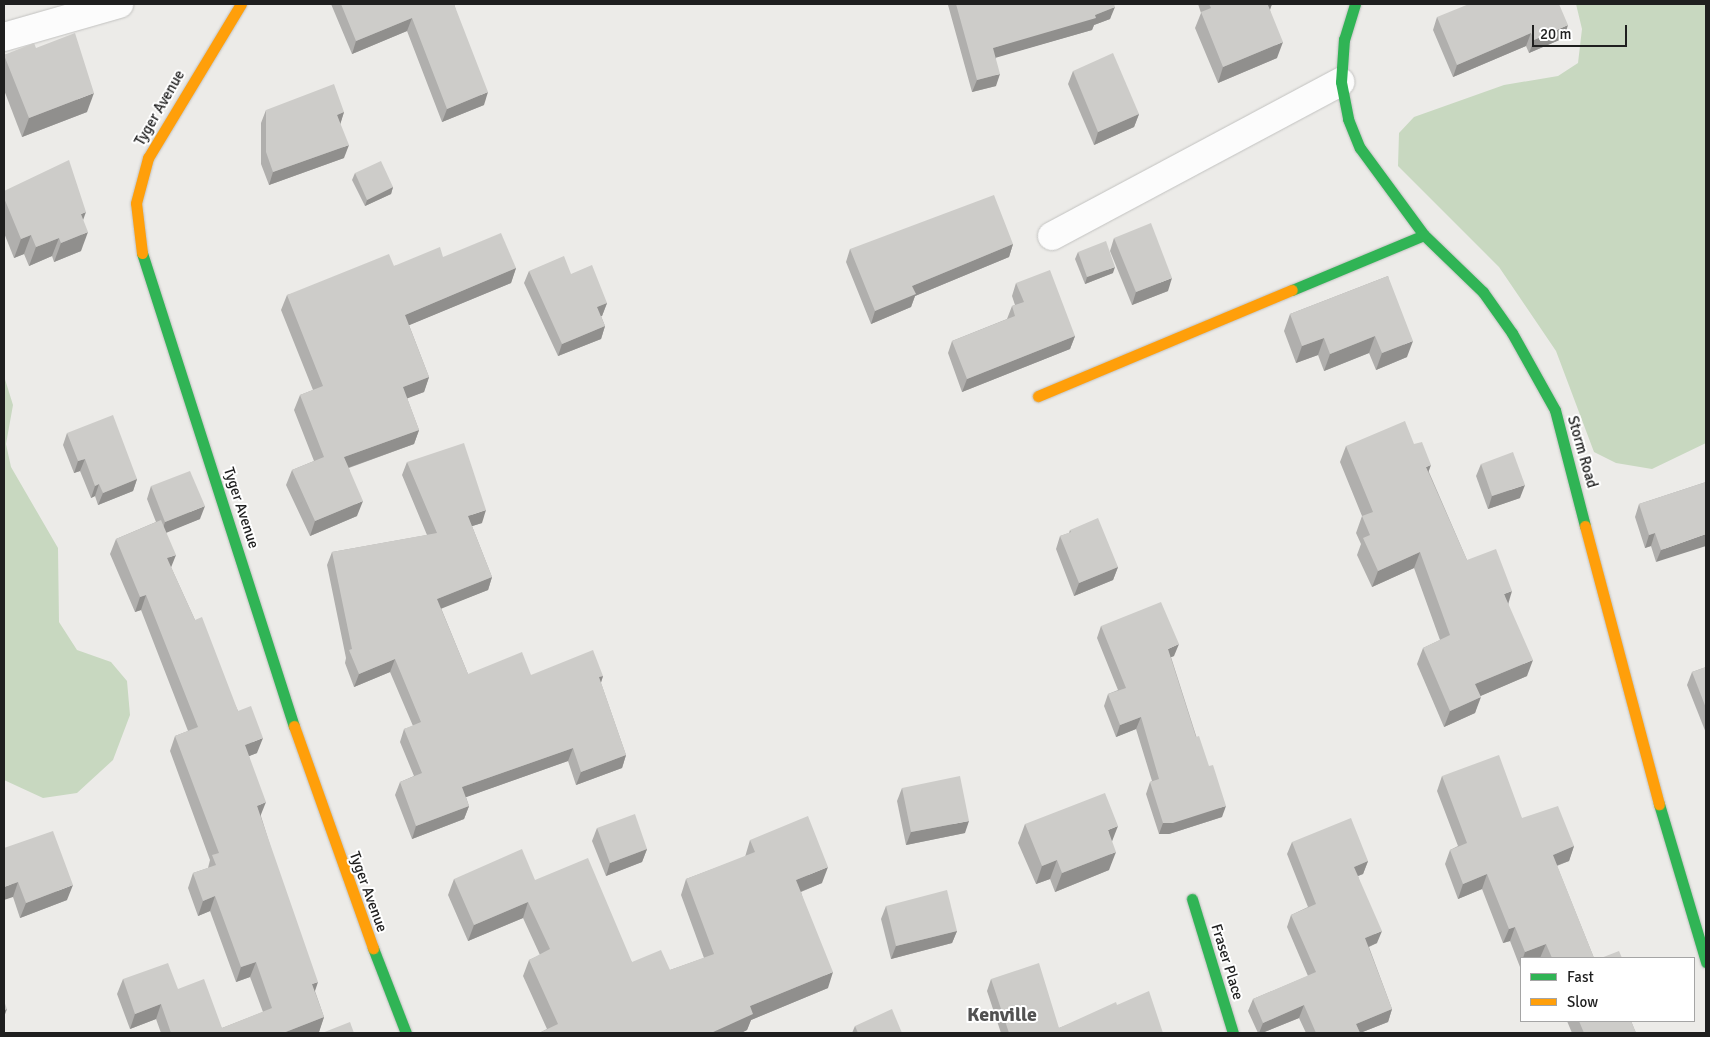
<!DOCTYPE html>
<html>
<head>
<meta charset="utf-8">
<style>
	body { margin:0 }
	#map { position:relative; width:1710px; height:1037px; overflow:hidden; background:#ecebe8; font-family:Signika,sans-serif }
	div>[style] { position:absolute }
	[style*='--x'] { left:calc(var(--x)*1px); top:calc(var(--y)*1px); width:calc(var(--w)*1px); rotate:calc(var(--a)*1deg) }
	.forest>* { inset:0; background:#c8d8c0 }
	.roads { filter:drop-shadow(0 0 1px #c2c2c0) drop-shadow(0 0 1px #c2c2c0) }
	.street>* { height:28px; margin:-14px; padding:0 14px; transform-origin:14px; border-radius:14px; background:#fcfcfc }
	.fast>* { height:11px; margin:-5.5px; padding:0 5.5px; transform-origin:5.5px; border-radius:5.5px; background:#30b455 }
	.slow>* { height:11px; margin:-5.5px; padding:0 5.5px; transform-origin:5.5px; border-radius:5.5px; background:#ff9f0a }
	.wall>* { inset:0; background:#b0afad }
	.shaded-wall>* { inset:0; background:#908f8d }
	.building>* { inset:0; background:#cdccc9 }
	span { translate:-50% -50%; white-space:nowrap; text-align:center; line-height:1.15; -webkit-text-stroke:4px #fff; paint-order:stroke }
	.street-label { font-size:15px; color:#1f1f1f }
	.district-label { font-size:20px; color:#525252; font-weight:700 }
	.frame { position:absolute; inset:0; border:5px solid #1f1f1f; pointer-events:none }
	.legend { position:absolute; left:1520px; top:957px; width:175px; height:65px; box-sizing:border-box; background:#fff; border:1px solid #a5a5a5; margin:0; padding:6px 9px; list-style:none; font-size:15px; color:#1f1f1f }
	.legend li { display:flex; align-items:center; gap:10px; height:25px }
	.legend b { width:25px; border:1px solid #a5a5a5 }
	.scale { position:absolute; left:1532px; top:25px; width:95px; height:22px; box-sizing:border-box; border:2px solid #1f1f1f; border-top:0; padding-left:6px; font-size:15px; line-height:18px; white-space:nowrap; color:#1f1f1f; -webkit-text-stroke:4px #fff; paint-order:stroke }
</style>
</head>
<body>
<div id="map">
	<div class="forest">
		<i style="clip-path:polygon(1576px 4px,1706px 4px,1706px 443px,1652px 469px,1616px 463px,1594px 452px,1556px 351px,1499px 267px,1398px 166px,1399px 133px,1414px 117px,1504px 85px,1558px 76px,1578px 63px,1582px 29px)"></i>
		<i style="clip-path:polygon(4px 376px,13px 405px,6px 444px,11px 467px,58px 548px,59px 622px,77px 650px,111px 662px,127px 681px,130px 715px,113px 760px,77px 793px,43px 798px,4px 780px)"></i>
	</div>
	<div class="roads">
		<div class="street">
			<i style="--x:4;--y:37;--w:120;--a:-16"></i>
			<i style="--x:1052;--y:236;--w:327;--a:-28.1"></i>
		</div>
		<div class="fast">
			<i style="--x:1355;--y:4;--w:37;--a:107"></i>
			<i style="--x:1344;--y:39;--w:43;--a:94"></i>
			<i style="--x:1341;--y:82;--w:38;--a:79"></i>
			<i style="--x:1348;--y:119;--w:31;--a:68"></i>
			<i style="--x:1360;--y:148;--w:108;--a:53.7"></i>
			<i style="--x:1424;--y:235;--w:82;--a:44"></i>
			<i style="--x:1483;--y:292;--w:50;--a:54.7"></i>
			<i style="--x:1512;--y:333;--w:88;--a:60.8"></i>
			<i style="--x:1555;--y:410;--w:120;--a:75.5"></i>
			<i style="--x:142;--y:253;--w:497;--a:72.2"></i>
			<i style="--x:1292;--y:290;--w:143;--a:-22.6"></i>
			<i style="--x:1659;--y:804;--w:165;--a:73.4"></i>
			<i style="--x:1192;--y:899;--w:140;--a:73"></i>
			<i style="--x:373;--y:948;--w:91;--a:68.8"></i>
		</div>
		<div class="slow">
			<i style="--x:142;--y:253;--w:50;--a:-96.8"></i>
			<i style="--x:136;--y:203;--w:47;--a:-75.1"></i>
			<i style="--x:148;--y:158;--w:180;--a:-58.9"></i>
			<i style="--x:1038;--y:396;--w:275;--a:-22.7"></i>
			<i style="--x:1585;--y:526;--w:288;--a:75.1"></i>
			<i style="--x:294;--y:726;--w:236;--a:70.4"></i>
		</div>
	</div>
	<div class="wall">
		<i style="clip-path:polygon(331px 4px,454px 4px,484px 105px,442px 122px,407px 31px,352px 54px)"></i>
		<i style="clip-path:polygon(949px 4px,1114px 4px,1110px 19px,1094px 25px,1092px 30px,996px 57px,996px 86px,972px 92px,948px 5px)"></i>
		<i style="clip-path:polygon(1198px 4px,1272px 4px,1270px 10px,1277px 58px,1218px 83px,1195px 28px,1201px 13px)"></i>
		<i style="clip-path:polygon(1437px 17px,1564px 38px,1529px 53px,1526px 46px,1453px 77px,1433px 30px)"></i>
		<i style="clip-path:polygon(36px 48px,87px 112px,22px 137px,4px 90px,4px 55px)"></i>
		<i style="clip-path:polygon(1073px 71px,1139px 114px,1134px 127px,1094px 145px,1068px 84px)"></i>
		<i style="clip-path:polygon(266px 110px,344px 112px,340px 124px,344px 158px,269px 185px,261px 164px,261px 123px)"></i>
		<i style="clip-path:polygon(355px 173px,393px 187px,391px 194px,365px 206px,352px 180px)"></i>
		<i style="clip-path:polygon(4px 191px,83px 220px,81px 251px,54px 262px,52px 256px,29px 266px,24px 254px,14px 258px,4px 233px)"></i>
		<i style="clip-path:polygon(1114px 238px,1168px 291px,1132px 305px,1110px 251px)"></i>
		<i style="clip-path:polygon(1013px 244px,1009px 257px,915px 296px,911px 307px,871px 324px,846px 262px,850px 249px)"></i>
		<i style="clip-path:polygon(1078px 252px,1113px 273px,1085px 284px,1075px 259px)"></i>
		<i style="clip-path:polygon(443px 257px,516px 268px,511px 283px,409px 325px,429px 377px,424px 392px,407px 398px,419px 430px,414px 444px,349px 468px,357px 516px,310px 536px,286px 485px,292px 470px,314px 461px,294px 410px,300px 395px,313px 390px,281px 310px,287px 295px,394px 266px)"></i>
		<i style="clip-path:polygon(529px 271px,571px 274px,607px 303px,602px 316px,601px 316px,605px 326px,601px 339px,558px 356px,524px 283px)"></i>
		<i style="clip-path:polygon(1388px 276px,1407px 357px,1376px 370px,1369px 353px,1324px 371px,1318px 355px,1296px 363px,1284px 331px,1290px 314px)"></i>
		<i style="clip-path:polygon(1016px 283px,1075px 336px,1070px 349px,962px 392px,948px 353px,952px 341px,1007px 319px,1012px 306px,1015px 305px,1012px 296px)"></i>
		<i style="clip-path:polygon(67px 433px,137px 479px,133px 491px,98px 505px,95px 496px,91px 498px,80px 471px,74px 473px,63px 445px)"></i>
		<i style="clip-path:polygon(1414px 444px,1429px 472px,1467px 560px,1508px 603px,1527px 676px,1480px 696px,1475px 713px,1444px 727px,1417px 664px,1423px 648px,1440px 640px,1414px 568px,1372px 587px,1357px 555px,1361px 544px,1356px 533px,1362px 516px,1340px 462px,1346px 446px)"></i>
		<i style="clip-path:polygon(407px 462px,482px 523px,472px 526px,492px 577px,488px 590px,441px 608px,468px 674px,603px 676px,601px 683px,626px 755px,622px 768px,576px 785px,568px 761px,466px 797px,469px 806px,464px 819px,412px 839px,395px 795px,400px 782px,414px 776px,400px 742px,404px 729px,413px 726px,390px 672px,354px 687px,345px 663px,346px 658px,327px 565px,332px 552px,427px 535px,402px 475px)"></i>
		<i style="clip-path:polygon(1481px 464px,1520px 498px,1488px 509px,1476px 476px)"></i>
		<i style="clip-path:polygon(1706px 482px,1656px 562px,1651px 546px,1645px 548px,1635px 517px,1639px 504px)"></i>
		<i style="clip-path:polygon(151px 486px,200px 519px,166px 532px,171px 567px,195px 620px,238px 711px,257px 753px,249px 756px,261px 816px,315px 991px,324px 1017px,319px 1032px,316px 1033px,161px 1033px,156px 1019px,130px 1029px,117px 994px,123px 979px,178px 989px,222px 1028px,263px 1012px,250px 977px,236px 982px,210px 911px,198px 916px,188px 888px,193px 873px,208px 868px,210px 860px,170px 751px,175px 736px,188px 731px,141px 610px,135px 612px,110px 554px,116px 539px,156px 522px,147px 499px)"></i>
		<i style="clip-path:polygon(1070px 530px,1118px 567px,1113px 580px,1074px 596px,1056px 549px,1060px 536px,1069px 533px)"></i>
		<i style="clip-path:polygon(1101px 626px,1174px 656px,1171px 657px,1222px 817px,1169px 834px,1159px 834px,1146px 794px,1150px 782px,1152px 781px,1136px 729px,1116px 737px,1104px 706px,1108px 694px,1118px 690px,1097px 638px)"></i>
		<i style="clip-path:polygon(1706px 667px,1706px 733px,1687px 685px,1692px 672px)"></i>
		<i style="clip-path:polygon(1442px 776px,1522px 818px,1574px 846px,1569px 861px,1557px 866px,1594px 958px,1521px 958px,1521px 966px,1520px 967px,1510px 941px,1503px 943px,1482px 889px,1458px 899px,1445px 864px,1450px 850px,1458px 846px,1437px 791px)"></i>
		<i style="clip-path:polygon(902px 788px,965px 833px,906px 845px,897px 801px)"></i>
		<i style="clip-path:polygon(1025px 824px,1112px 842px,1109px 870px,1055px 892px,1050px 879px,1036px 884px,1018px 843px)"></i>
		<i style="clip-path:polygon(597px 828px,647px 849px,642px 862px,606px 876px,592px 841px)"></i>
		<i style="clip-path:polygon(750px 840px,822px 883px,801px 892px,828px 988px,751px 1020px,747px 1030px,741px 1033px,539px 1033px,547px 1029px,523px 976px,529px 960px,540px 955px,523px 918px,468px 941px,448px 895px,454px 879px,535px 880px,632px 962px,670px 970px,704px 958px,681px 895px,686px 879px,745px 857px)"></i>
		<i style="clip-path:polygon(1292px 842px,1368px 861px,1363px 874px,1358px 876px,1377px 943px,1369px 947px,1392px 1009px,1388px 1022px,1360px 1033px,1306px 1033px,1299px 1018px,1262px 1033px,1258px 1033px,1248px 1011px,1253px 999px,1308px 976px,1287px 927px,1291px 915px,1308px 907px,1287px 854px)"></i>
		<i style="clip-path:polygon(4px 848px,67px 900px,20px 918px,13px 897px)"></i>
		<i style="clip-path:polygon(886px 906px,957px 931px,952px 943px,891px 959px,881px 919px)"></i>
		<i style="clip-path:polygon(991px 979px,1059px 1028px,1117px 1005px,1163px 1033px,1001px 1033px,987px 991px)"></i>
		<i style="clip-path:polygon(1567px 1021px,1631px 1021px,1636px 1033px,1572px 1033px)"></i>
		<i style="clip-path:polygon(855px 1026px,902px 1033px,852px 1033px)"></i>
	</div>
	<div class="shaded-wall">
		<i style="clip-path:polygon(1272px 4px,1266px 19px,1268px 5px)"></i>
		<i style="clip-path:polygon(1115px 7px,1110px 19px,1094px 25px,1092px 30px,988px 60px,993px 48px,1095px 15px)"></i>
		<i style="clip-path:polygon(412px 18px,407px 31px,352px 54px,356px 41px)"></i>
		<i style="clip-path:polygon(1568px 25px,1564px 38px,1529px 53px,1534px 40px)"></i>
		<i style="clip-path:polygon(1531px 33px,1526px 46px,1453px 77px,1457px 65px)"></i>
		<i style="clip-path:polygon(1283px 42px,1277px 58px,1218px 83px,1223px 67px)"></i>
		<i style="clip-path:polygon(1000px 74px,996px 86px,972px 92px,977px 80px)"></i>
		<i style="clip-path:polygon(488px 92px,484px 105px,442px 122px,447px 109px)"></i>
		<i style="clip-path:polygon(94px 93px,87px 112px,22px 137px,29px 118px)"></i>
		<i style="clip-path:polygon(344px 112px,340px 125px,337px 115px)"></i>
		<i style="clip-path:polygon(1139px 114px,1134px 127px,1094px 145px,1098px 132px)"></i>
		<i style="clip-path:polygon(349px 145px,344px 158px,269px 185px,273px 172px)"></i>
		<i style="clip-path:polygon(393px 187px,391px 194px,365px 206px,367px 200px)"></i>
		<i style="clip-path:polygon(86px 212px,79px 231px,81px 214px)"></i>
		<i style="clip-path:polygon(88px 232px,81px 251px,54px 262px,61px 243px)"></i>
		<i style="clip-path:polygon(31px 235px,24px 254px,14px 258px,21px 239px)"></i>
		<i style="clip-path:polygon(59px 238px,52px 256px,29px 266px,36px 247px)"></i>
		<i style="clip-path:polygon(1013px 244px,1009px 257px,915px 296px,911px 307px,871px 324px,875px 311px,912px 286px)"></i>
		<i style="clip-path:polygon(1115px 267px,1113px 273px,1085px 284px,1087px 277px)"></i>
		<i style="clip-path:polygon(516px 268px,511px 283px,400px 329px,405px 315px)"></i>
		<i style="clip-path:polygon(1172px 278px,1168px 291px,1132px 305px,1136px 292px)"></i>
		<i style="clip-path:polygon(607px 303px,602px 316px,593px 319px,597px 307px)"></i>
		<i style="clip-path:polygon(605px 326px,601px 339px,558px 356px,562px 344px)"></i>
		<i style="clip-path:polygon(1075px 336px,1070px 349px,962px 392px,967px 379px)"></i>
		<i style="clip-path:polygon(1375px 336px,1369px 353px,1324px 371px,1330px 354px)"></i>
		<i style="clip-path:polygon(1324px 338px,1318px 355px,1296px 363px,1302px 346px)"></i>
		<i style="clip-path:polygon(1413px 341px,1407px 357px,1376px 370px,1382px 353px)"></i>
		<i style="clip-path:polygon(429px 377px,424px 392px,398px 402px,403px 387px)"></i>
		<i style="clip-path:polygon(419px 430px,414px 444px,339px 471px,344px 457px)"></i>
		<i style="clip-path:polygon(85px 459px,80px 471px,74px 473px,78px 461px)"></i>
		<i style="clip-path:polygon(1431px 465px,1425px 481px,1426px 467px)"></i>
		<i style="clip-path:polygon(137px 479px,133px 491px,98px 505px,103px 493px)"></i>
		<i style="clip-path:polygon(99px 484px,95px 496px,91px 498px,95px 486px)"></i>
		<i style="clip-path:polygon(1525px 485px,1520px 498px,1488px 509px,1492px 496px)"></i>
		<i style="clip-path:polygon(363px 501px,357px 516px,310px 536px,315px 521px)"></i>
		<i style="clip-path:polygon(205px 506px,200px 519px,161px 535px,165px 522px)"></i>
		<i style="clip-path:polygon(486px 510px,482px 523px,463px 529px,468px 516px)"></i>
		<i style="clip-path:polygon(1655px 533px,1651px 546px,1645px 548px,1649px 535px)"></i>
		<i style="clip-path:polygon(1706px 534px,1706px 546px,1656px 562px,1661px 550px)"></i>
		<i style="clip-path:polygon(1420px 552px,1414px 568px,1372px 587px,1378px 571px)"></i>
		<i style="clip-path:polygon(176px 555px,170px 570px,167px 558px)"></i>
		<i style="clip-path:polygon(1118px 567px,1113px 580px,1074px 596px,1079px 583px)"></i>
		<i style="clip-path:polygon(492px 577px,488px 590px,433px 612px,437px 599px)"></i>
		<i style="clip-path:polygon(1512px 591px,1507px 608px,1504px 594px)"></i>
		<i style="clip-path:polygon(146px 595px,141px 610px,135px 612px,140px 597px)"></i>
		<i style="clip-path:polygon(1179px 644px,1174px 656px,1164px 660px,1168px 649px)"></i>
		<i style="clip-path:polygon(395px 659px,390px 672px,354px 687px,359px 674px)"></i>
		<i style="clip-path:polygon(1533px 660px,1527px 676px,1469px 701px,1475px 684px)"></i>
		<i style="clip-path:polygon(603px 676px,599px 688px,599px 677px)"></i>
		<i style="clip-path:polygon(1481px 697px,1475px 713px,1444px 727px,1450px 711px)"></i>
		<i style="clip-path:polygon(1141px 717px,1136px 729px,1116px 737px,1120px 725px)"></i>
		<i style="clip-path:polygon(263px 738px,257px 753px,239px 760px,245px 745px)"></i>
		<i style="clip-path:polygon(573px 748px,568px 761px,458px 800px,462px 787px)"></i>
		<i style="clip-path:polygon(626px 755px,622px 768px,576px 785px,581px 772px)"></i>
		<i style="clip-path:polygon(266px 802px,260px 817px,257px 806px)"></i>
		<i style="clip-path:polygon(469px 806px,464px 819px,412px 839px,416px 826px)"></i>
		<i style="clip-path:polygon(1226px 806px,1222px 817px,1169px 834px,1159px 834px,1163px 823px)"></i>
		<i style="clip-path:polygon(969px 821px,965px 833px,906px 845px,911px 832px)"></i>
		<i style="clip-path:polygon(1118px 826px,1111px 844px,1108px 830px)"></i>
		<i style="clip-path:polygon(1574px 846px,1569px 861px,1547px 869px,1553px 855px)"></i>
		<i style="clip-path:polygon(647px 849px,642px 862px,606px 876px,610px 863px)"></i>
		<i style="clip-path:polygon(1116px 852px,1109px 870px,1055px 892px,1062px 873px)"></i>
		<i style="clip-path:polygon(1057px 860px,1050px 879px,1036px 884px,1042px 866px)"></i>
		<i style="clip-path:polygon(1368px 861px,1363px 874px,1350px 879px,1354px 867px)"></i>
		<i style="clip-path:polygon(828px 867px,822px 883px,790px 896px,796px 880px)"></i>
		<i style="clip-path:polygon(1487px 874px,1482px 889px,1458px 899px,1463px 884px)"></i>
		<i style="clip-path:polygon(18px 882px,13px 897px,4px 900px,4px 887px)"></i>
		<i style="clip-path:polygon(73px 885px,67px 900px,20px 918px,26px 903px)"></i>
		<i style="clip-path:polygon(215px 896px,210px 911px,198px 916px,203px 901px)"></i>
		<i style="clip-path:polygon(528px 902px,523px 918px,468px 941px,474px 925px)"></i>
		<i style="clip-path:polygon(1515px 927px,1510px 941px,1503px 943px,1509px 929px)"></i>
		<i style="clip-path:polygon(957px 931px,952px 943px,891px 959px,896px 946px)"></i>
		<i style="clip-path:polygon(1382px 931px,1377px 943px,1361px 950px,1365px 938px)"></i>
		<i style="clip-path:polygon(1546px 944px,1540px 958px,1523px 958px,1525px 952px)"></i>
		<i style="clip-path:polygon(256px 962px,250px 977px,236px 982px,241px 967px)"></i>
		<i style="clip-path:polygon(833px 972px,828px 988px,751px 1020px,747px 1030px,741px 1033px,711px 1033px,750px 1006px)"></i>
		<i style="clip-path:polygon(318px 982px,313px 997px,312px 984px)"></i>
		<i style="clip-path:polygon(161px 1004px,156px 1019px,130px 1029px,135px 1014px)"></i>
		<i style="clip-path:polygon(1304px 1005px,1299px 1018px,1262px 1033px,1259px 1033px,1263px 1023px)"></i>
		<i style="clip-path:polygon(7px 1009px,4px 1017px,4px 1010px)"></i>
		<i style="clip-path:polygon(1392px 1009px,1388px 1022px,1360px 1033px,1356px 1024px)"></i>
		<i style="clip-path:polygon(324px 1017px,319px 1032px,316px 1033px,283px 1033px)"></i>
	</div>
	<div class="building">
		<i style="clip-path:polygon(341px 4px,454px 4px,488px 92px,447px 109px,412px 18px,356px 41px)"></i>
		<i style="clip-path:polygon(956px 4px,1114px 4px,1115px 7px,1095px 15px,1096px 18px,993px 48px,1000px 74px,977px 80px)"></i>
		<i style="clip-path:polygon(1209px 4px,1271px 4px,1268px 5px,1283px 42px,1223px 67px,1201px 12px,1211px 8px)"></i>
		<i style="clip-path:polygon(1469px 4px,1559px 4px,1568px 25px,1534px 40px,1531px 33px,1457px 65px,1437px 17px)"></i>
		<i style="clip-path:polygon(75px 33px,94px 93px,29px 118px,4px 55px,34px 43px,36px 48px)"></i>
		<i style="clip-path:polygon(1113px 53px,1139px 114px,1098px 132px,1073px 71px)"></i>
		<i style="clip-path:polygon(334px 84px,344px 112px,337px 115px,349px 145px,273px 172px,266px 152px,266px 110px)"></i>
		<i style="clip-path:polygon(69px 160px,86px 212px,81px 214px,88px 232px,61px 243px,59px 238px,36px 247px,31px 235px,21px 239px,4px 198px,4px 191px)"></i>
		<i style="clip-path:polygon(381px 161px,393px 187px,367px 200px,355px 173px)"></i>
		<i style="clip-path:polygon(994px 195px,1013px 244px,912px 286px,916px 294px,875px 311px,850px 249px)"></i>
		<i style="clip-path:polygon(1151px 223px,1172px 278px,1136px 292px,1114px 238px)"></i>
		<i style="clip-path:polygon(501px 233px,516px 268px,405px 315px,429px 377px,403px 387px,419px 430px,344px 457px,363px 501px,315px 521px,292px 470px,324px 457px,300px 395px,323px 386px,287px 295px,389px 254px,394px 266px,440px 247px,443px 257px)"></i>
		<i style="clip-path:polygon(1106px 241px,1115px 267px,1087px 277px,1078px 252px)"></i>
		<i style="clip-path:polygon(564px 256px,571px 274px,592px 265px,607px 303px,597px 307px,605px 326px,562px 344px,529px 271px)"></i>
		<i style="clip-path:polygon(1050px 270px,1075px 336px,967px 379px,952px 341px,1015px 316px,1012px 306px,1024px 302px,1016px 283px)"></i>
		<i style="clip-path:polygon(1388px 276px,1413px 341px,1382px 353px,1375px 336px,1330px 354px,1324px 338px,1302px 346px,1290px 314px)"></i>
		<i style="clip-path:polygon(113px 415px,137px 479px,103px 493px,99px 484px,95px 486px,85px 459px,78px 461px,67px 433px)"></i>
		<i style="clip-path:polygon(1405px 421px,1414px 444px,1422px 442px,1431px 465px,1426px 467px,1467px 560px,1496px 549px,1512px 591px,1504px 594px,1533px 660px,1475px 684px,1481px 697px,1450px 711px,1423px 648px,1450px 635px,1420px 552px,1378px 571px,1363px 538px,1370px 535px,1362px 516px,1373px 512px,1346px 446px)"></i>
		<i style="clip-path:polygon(464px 443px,486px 510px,468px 516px,492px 577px,437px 599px,468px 674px,522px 652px,531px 675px,593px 650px,603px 676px,599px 677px,626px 755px,581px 772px,573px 748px,462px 787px,469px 806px,416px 826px,400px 782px,422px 773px,404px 729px,421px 722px,395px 659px,359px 674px,349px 650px,352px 649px,332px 552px,437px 533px,407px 462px)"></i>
		<i style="clip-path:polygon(1513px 452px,1525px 485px,1492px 496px,1481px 464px)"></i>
		<i style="clip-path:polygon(190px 471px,205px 506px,165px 522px,151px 486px)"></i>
		<i style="clip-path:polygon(1706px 482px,1706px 534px,1661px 550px,1655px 533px,1649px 535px,1639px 504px)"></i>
		<i style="clip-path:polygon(1098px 518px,1118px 567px,1079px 583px,1060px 536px,1071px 532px,1070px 530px)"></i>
		<i style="clip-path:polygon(161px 520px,176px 555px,167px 558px,195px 620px,202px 617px,238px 711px,251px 706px,263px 738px,245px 745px,266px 802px,257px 806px,318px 982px,312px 984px,324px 1017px,283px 1033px,171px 1033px,161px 1004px,135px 1014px,123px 979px,168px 963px,178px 989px,204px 979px,222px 1028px,272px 1008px,256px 962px,241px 967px,215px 896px,203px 901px,193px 873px,216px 865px,212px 855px,219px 853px,175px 736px,198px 727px,146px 595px,140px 597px,116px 539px)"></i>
		<i style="clip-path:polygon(1161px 602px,1179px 644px,1168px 649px,1196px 737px,1199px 736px,1209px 766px,1213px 765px,1226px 806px,1173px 823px,1163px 823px,1150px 782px,1159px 779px,1141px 717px,1120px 725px,1108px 694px,1126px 688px,1101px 626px)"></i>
		<i style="clip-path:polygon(1706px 667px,1706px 708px,1692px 672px)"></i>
		<i style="clip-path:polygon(1499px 755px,1522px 818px,1558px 806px,1574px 846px,1553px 855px,1594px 958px,1552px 958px,1546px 944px,1525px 952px,1515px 927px,1509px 929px,1487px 874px,1463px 884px,1450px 850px,1467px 843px,1442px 776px)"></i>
		<i style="clip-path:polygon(960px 776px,969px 821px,911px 832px,902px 788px)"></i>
		<i style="clip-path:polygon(1105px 793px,1118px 826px,1108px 830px,1116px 852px,1062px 873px,1057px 860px,1042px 866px,1025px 824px)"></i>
		<i style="clip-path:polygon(635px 814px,647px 849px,610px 863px,597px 828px)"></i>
		<i style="clip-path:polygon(808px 816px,828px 867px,796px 880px,833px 972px,750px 1006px,753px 1014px,711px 1033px,539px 1033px,558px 1024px,529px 960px,550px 949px,528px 902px,474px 925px,454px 879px,522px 849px,535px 880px,588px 858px,632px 962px,661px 950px,670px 970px,714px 954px,686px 879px,755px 852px,750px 840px)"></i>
		<i style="clip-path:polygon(1351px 818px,1368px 861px,1354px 867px,1382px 931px,1365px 938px,1392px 1009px,1356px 1024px,1360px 1033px,1316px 1033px,1304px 1005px,1263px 1023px,1253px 999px,1316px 972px,1291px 915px,1316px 904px,1292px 842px)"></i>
		<i style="clip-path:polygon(53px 831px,73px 885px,26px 903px,18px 882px,4px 887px,4px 848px)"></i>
		<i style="clip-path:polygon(947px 890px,957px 931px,896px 946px,886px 906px)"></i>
		<i style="clip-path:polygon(1619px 951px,1622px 958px,1601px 958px)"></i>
		<i style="clip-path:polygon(1039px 963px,1059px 1028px,1116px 1002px,1117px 1005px,1149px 991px,1163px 1033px,1009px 1033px,991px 979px)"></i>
		<i style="clip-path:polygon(4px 1001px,7px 1009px,4px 1010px)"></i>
		<i style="clip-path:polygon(892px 1009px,902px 1033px,858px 1033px,855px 1026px)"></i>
		<i style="clip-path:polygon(1579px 1021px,1631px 1021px,1636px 1033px,1584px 1033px)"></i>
		<i style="clip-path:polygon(350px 1022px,354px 1033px,322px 1033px)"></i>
	</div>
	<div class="street-label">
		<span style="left:160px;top:108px;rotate:-60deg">Tyger Avenue</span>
		<span style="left:1582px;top:452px;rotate:74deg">Storm Road</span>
		<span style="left:241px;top:508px;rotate:72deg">Tyger Avenue</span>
		<span style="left:368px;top:892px;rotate:70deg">Tyger Avenue</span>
		<span style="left:1227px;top:962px;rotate:73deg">Fraser Place</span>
	</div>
	<div class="district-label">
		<span style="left:1002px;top:1014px">Kenville</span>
	</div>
	<div class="frame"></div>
	<ul class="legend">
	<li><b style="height:6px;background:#30b455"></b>Fast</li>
	<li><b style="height:6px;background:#ff9f0a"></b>Slow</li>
	</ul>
	<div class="scale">20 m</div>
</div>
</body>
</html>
